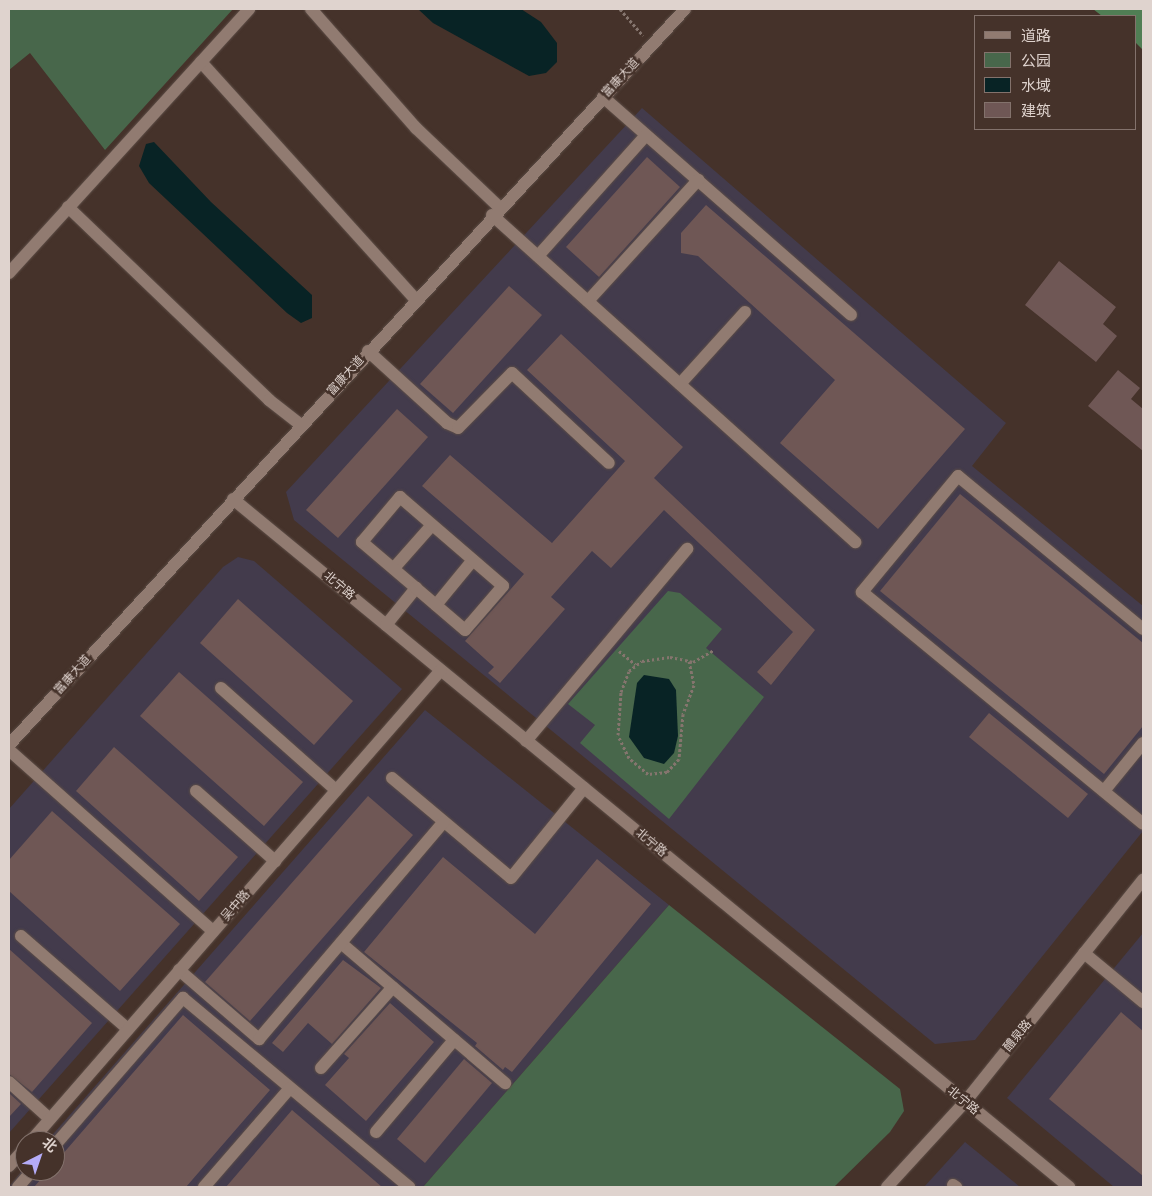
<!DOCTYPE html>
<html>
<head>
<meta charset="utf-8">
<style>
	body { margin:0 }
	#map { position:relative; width:1152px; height:1196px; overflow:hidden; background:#45322a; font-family:"Nunito Sans","Noto Sans SC",sans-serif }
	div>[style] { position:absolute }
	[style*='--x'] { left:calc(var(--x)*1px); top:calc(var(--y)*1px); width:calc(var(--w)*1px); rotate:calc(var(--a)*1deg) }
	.industrial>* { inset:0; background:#433b4c }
	.green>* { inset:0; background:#48674b }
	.forest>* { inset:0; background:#507e54 }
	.water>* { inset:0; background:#082325 }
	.building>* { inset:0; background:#6f5755 }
	.path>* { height:3px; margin-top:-1.5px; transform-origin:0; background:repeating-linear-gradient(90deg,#85756e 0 2.5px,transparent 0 5px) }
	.roads { filter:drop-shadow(0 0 1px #5d4e47) drop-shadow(0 0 1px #5d4e47) }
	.minor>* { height:12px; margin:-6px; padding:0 6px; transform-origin:6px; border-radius:6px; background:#917b71 }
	span { translate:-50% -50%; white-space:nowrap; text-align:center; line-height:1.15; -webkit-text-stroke:5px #45322a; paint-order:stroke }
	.street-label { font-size:12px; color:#dfd3ce }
	.frame { position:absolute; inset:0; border:10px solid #dfd3ce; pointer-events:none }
	.legend { position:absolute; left:974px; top:15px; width:162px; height:115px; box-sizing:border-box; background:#45322a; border:1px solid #83726c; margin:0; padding:6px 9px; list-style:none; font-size:15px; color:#dfd3ce }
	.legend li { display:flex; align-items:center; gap:10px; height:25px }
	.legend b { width:25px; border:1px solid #83726c }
	.north { position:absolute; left:15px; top:1131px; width:50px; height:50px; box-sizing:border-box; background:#45322a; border:1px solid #83726c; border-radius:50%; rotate:41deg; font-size:14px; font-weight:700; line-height:20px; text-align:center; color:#dfd3ce }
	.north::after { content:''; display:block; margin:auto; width:18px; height:22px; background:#b5acf8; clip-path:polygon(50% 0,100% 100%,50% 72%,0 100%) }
</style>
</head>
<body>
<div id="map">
	<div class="industrial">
		<i style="clip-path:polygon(642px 108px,1006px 423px,972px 466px,1143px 606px,1143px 831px,975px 1040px,935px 1044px,294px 520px,286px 492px)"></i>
		<i style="clip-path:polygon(238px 557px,254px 561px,402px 689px,9px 1133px,9px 809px,223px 567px)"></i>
		<i style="clip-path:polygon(425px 710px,669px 905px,423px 1187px,9px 1187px,25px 1167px,25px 1171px,55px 1171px,55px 1141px,47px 1141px)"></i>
		<i style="clip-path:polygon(1143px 933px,1143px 1187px,1114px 1187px,1007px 1098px)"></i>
		<i style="clip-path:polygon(965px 1142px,1020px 1187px,924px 1187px)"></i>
	</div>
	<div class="green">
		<i style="clip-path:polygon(9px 9px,233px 9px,105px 150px,30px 53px,9px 70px)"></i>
		<i style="clip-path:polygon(668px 591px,680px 593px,722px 629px,706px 648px,764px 697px,669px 819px,580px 743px,595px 725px,568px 704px)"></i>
		<i style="clip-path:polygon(669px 905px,900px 1089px,904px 1111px,890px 1132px,834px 1187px,423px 1187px)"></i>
	</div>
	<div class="forest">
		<i style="clip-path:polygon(1093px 9px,1143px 9px,1143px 50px,1136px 43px,1136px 16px,1102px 16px)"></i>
	</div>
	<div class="water">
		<i style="clip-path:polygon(418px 9px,521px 9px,541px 22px,557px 43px,557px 62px,546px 73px,529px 76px,433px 23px)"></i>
		<i style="clip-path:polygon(154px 142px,211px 202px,312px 295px,312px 318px,301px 323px,287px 313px,149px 183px,139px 166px,146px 144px)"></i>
		<i style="clip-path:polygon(644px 675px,669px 679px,676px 690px,678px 736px,674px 753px,664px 764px,644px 758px,629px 737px,637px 683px)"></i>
	</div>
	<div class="building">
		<i style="clip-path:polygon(647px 157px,680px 187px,599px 277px,566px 247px)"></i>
		<i style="clip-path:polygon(706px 205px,965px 429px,878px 529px,780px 443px,835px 380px,698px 256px,681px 253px,681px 233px)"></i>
		<i style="clip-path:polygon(1059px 261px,1116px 307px,1103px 324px,1117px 336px,1096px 362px,1025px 305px)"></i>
		<i style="clip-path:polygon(509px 286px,542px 315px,453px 413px,420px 384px)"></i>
		<i style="clip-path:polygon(561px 334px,683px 447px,654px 478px,815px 630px,771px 685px,757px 672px,793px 632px,664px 510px,611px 568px,592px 551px,551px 597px,565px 609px,500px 683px,488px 673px,494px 667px,465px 641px,524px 574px,422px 486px,450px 455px,552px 543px,625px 461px,527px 370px)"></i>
		<i style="clip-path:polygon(1118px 370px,1140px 388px,1131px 399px,1143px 409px,1143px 451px,1088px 406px)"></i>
		<i style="clip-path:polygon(397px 409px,428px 437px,338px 538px,306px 510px)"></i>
		<i style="clip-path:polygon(960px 494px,1143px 643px,1143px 726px,1104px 774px,880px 591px)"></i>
		<i style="clip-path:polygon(238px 599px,353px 701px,314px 745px,200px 643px)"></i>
		<i style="clip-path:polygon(179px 672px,303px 782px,264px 826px,140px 716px)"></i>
		<i style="clip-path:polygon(989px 713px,1088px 794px,1068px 818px,969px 737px)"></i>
		<i style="clip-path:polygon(114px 747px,238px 857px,199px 901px,76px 791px)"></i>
		<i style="clip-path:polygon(368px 796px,413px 835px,250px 1021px,205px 982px)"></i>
		<i style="clip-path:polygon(52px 811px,180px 924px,120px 991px,9px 891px,9px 860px)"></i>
		<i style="clip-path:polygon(443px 857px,535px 934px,597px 859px,651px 904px,512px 1072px,505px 1067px,503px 1070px,475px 1046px,477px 1043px,364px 952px)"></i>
		<i style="clip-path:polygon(9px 949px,92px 1023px,32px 1092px,9px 1074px)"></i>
		<i style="clip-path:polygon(343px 960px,381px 988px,332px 1044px,308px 1023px,283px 1052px,272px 1043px)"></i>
		<i style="clip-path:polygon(390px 1003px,434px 1042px,366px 1121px,325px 1085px,349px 1058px,344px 1054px)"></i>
		<i style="clip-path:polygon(1121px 1012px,1143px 1031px,1143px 1176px,1049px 1099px)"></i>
		<i style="clip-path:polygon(183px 1015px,270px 1090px,186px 1187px,34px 1187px,48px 1171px,55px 1171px,55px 1163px)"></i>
		<i style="clip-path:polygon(464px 1059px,492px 1083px,425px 1163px,397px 1139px)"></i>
		<i style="clip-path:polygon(9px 1093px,21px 1104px,9px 1117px)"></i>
		<i style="clip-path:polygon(292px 1110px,382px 1187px,226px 1187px)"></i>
	</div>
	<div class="path">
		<i style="--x:620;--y:9;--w:35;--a:49"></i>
		<i style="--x:619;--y:651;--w:21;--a:39"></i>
		<i style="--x:689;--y:661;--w:25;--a:78"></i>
		<i style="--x:694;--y:685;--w:31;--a:111"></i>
		<i style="--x:683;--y:714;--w:45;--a:95.1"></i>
		<i style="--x:679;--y:759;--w:18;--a:133"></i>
		<i style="--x:667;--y:772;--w:19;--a:174"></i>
		<i style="--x:648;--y:774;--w:25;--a:-140"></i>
		<i style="--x:629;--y:758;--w:25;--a:-116"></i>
		<i style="--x:618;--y:735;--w:43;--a:-86"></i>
		<i style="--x:621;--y:692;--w:22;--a:-69"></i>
		<i style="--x:629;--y:671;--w:16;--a:-38"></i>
		<i style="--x:642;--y:661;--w:28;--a:-8"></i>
		<i style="--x:670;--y:657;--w:15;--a:11"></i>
		<i style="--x:685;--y:660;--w:8;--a:14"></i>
		<i style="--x:693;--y:662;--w:24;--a:-30"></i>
	</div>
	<div class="roads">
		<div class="minor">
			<i style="--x:311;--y:9;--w:159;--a:48.6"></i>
			<i style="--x:416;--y:128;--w:115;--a:43.6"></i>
			<i style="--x:201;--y:62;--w:319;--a:47.9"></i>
			<i style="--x:603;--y:97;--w:330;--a:41.3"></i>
			<i style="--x:68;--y:207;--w:279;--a:43.8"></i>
			<i style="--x:269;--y:400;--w:41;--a:38"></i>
			<i style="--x:492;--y:215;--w:489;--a:42"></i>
			<i style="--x:538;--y:256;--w:162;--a:-48.2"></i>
			<i style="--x:9;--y:273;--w:357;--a:-47.7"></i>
			<i style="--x:588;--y:301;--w:164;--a:-47.7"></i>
			<i style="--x:368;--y:351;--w:107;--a:42.3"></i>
			<i style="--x:447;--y:423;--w:12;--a:24"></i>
			<i style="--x:458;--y:428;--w:77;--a:-45.5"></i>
			<i style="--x:512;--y:373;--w:132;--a:42.9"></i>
			<i style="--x:680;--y:384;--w:97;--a:-47.9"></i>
			<i style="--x:233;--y:499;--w:1083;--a:39.45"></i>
			<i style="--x:394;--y:568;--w:57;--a:-48.5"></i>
			<i style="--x:436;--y:605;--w:58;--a:-50.6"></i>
			<i style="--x:386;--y:625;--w:48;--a:-51"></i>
			<i style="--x:416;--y:588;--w:71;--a:-139.6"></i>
			<i style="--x:362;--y:542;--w:59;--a:-49.8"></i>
			<i style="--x:400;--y:497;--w:136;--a:40.8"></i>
			<i style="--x:503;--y:586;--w:58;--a:130.8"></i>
			<i style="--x:465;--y:630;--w:65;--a:-139.4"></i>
			<i style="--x:1143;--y:629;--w:240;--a:-140.4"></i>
			<i style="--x:958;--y:476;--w:151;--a:129.6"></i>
			<i style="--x:862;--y:592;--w:364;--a:39.5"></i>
			<i style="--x:221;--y:688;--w:154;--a:41.6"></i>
			<i style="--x:526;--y:741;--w:251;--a:-50"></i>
			<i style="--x:9;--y:745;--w:999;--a:-47.43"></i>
			<i style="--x:9;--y:750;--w:273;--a:41.6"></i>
			<i style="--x:392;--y:778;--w:155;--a:40"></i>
			<i style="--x:511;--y:878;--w:116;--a:-51"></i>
			<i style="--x:196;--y:791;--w:106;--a:41.5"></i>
			<i style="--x:1104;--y:791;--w:62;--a:-50.9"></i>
			<i style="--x:21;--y:936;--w:142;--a:41"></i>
			<i style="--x:341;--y:943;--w:216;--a:40.5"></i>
			<i style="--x:1084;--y:953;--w:77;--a:39.7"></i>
			<i style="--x:179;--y:970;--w:106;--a:40.8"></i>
			<i style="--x:259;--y:1039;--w:285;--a:-49.6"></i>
			<i style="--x:321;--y:1068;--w:108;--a:-48.4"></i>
			<i style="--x:9;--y:1082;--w:55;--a:42.1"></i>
			<i style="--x:376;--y:1132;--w:121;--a:-49.7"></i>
			<i style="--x:31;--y:1141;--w:624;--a:-48.96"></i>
			<i style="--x:55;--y:1145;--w:195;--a:-49"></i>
			<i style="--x:183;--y:998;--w:295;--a:39.9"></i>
			<i style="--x:9;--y:1166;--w:24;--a:-48"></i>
			<i style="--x:953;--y:1185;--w:4;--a:34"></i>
			<i style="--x:18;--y:1187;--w:21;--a:-49"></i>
			<i style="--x:204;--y:1187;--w:131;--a:-49"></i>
			<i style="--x:887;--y:1187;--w:115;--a:-47.5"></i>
			<i style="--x:965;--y:1102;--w:285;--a:-51.3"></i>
		</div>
	</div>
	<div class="street-label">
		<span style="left:621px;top:78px;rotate:-47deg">富康大道</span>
		<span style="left:346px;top:376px;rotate:-48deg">富康大道</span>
		<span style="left:339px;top:586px;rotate:40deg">北宁路</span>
		<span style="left:73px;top:675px;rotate:-48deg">富康大道</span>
		<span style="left:651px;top:843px;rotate:40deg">北宁路</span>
		<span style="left:236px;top:906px;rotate:-49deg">吴中路</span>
		<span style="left:1018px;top:1036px;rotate:-51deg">醴泉路</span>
		<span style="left:963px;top:1101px;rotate:39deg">北宁路</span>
	</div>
	<div class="frame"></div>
	<ul class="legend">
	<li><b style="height:6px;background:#917b71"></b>道路</li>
	<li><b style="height:14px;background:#48674b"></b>公园</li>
	<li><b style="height:14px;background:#082325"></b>水域</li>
	<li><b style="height:14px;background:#6f5755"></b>建筑</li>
	</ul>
	<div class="north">北</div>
</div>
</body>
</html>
